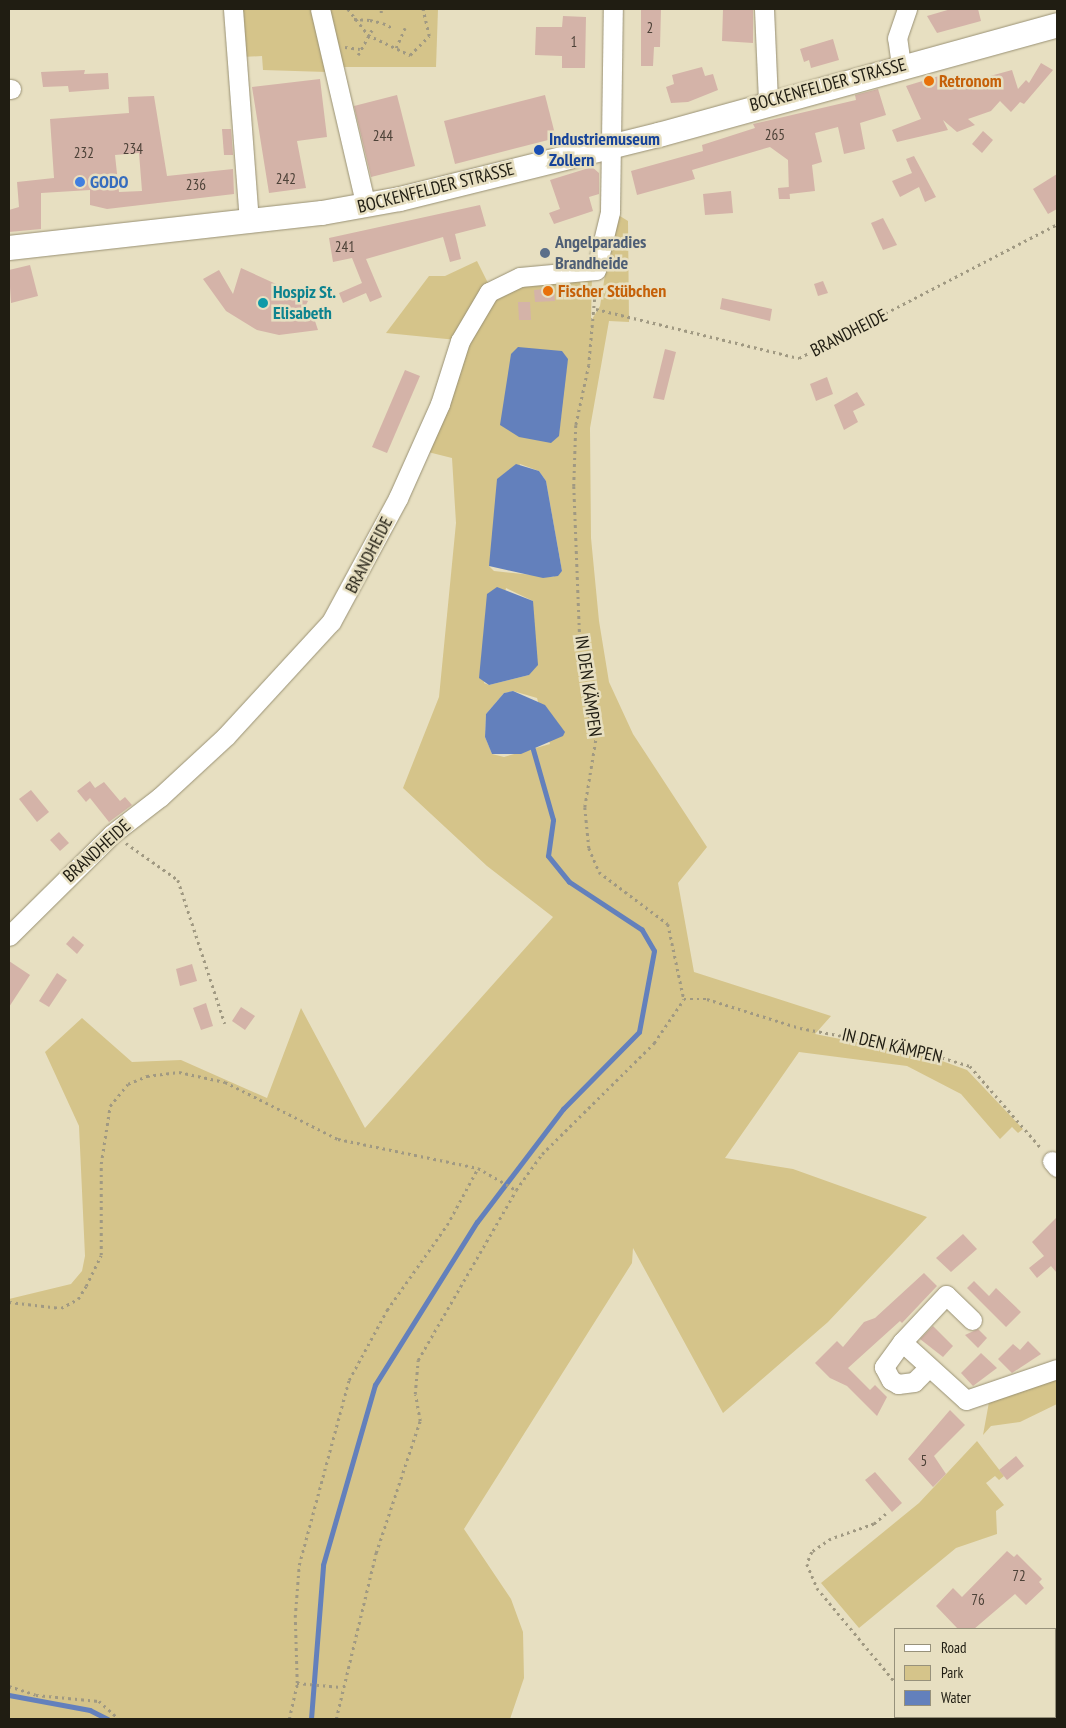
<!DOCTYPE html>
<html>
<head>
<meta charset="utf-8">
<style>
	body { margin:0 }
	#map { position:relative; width:1066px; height:1728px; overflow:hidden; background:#e7dfc1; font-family:"PT Sans Narrow",sans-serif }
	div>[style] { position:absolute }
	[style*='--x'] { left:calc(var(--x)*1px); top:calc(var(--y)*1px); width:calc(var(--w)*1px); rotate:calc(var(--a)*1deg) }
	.green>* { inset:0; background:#d5c48a }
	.water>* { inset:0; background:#6380bc }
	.stream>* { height:4.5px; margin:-2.25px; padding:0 2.25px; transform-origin:2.25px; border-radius:2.25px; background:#6380bc }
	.building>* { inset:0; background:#d4b3a8 }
	.path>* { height:2.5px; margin-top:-1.25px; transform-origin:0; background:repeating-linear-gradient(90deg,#a09982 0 2.5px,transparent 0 6.5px) }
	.roads { filter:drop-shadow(0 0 1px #999174) drop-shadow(0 0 1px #999174) }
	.minor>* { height:19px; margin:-9.5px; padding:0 9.5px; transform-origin:9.5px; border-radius:9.5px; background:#fff }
	.major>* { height:24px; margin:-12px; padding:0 12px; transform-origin:12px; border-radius:12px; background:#fff }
	.path-bridge>* { height:2.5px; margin-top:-1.25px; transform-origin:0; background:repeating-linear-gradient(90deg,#a09982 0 2.5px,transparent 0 6.5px) }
	.dots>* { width:14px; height:14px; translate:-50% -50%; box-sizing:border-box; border:2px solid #e7dfc1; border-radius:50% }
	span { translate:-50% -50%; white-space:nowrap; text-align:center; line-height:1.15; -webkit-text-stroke:5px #e7dfc1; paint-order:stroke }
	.number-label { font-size:15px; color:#4d4238 }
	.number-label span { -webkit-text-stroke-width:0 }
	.food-label { font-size:18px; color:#c56008; font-weight:700 }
	.left { translate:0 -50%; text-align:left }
	.street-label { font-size:18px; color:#201d12 }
	.transit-label { font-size:18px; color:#164399; font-weight:700 }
	.shop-label { font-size:18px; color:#366cbe; font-weight:700 }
	.service-label { font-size:18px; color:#4e5e75; font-weight:700 }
	.culture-label { font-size:18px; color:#0d838f; font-weight:700 }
	.frame { position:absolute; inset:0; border:10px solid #201d12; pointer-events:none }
	.legend { position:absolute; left:894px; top:1628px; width:162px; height:90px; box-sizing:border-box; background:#e7dfc1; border:1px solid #97917b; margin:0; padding:6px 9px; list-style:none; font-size:15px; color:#201d12 }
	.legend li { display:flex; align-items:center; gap:10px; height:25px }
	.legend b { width:25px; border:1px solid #97917b }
</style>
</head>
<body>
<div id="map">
	<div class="green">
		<i style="clip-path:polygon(237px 9px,315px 9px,327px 72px,263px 70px,262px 56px,242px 57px)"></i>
		<i style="clip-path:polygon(328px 9px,438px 9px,436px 67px,339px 67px)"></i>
		<i style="clip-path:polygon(evenodd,615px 213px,628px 221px,629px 322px,609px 321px,590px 428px,591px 538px,599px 621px,609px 682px,633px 734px,707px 847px,678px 883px,694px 972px,831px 1016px,815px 1034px,931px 1057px,967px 1070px,1023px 1129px,1018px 1133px,1012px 1127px,1000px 1139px,961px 1094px,907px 1066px,799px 1052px,725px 1158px,793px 1169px,927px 1217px,828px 1322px,723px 1413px,633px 1248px,632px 1263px,464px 1529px,511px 1599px,523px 1632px,524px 1678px,510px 1719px,9px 1719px,9px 1299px,71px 1284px,82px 1271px,85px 1256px,79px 1126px,45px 1052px,82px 1018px,132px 1062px,181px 1060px,267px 1098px,301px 1008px,365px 1128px,553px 917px,487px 866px,403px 788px,439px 697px,456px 523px,452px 458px,424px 451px,481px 304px,512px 284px,592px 274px,591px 321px,600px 306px,615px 213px,520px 464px,539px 471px,546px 481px,562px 571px,553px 577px,494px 571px,489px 566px,520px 464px,615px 213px,506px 588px,533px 601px,529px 675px,489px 685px,484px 683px,506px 588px,615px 213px,513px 691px,537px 698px,550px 744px,504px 757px,492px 754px,485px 737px,486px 714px,504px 693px,513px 691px)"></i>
		<i style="clip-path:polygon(477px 261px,489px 285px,457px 340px,386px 333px,429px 276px,445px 276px)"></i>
		<i style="clip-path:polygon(1057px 1377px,1057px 1404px,1020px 1422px,991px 1426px,983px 1435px,989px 1402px)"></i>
		<i style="clip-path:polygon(977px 1441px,1004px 1476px,999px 1480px,995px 1476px,986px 1483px,1004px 1505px,996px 1511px,997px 1534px,956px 1548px,859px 1628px,821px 1583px,919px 1503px)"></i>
	</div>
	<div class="water">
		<i style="clip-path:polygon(518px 347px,562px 351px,568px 359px,559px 436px,551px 443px,519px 437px,500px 425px,511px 354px)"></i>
		<i style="clip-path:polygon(516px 464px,539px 471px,546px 481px,562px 571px,558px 576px,543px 578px,489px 566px,497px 479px)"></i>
		<i style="clip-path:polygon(497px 587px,533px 601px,538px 665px,529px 675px,489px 685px,479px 678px,487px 594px)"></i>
		<i style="clip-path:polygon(513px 691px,545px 705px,565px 732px,563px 736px,521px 754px,492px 754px,485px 737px,486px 714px,504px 693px)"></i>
	</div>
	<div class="stream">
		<i style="--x:9;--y:1695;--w:82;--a:10.5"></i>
		<i style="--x:90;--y:1710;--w:20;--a:27"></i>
		<i style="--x:311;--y:1719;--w:154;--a:-85.5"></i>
		<i style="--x:323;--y:1565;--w:187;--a:-73.9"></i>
		<i style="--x:375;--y:1385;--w:192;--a:-58"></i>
		<i style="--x:477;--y:1222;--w:142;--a:-52.7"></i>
		<i style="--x:563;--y:1109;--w:108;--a:-45.4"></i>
		<i style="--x:639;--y:1032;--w:82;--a:-79.5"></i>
		<i style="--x:654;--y:951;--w:24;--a:-120"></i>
		<i style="--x:642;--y:930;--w:87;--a:-146.7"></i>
		<i style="--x:569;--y:882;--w:33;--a:-129"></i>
		<i style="--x:548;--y:856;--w:36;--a:-82"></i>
		<i style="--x:553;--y:820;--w:73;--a:-105.9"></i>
	</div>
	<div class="building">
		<i style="clip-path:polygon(641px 9px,661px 9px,660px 47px,654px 47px,653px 66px,641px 66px)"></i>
		<i style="clip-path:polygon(723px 9px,753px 9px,753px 43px,722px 41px)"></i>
		<i style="clip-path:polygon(951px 9px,978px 9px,981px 21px,937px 33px,927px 16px)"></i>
		<i style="clip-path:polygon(563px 16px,586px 17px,585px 68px,562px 68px,562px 56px,535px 55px,536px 27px,562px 27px)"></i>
		<i style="clip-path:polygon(833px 39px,839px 60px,811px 68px,809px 60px,804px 62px,800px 49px)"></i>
		<i style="clip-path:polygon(1041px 63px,1053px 70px,1024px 104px,1020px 102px,1011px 112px,1000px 101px,991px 111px,968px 119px,975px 125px,957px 132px,943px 120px,948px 130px,897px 142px,892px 130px,921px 119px,906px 86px,939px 76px,943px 89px,1012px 70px,1018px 89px,1026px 80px,1029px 83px)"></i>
		<i style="clip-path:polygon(702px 67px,705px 76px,713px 74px,718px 90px,688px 102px,671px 103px,666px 87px,674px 84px,672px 75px)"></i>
		<i style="clip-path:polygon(85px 70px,84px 74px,108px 73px,109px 89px,69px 92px,68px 86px,43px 87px,41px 72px)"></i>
		<i style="clip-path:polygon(320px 79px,327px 137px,297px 141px,306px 188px,269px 193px,252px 87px)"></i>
		<i style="clip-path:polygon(878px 89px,886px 115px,860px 123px,865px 149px,844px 154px,838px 127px,815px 133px,822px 162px,812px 165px,815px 191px,789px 194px,788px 160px,770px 147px,692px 170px,695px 179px,637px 195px,631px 171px,703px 151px,702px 145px,755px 128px,753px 124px,856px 100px,855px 95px)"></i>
		<i style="clip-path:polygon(397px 95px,415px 166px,371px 177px,354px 106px)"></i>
		<i style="clip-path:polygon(545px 95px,556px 138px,455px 164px,444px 121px)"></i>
		<i style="clip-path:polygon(evenodd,154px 96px,167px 176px,233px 169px,234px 194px,107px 209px,90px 205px,90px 190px,41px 193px,41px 229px,9px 232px,9px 210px,19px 207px,17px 182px,54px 178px,50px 119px,129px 113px,128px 97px,154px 96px,139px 153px,142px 191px,119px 192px,115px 155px,139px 153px)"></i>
		<i style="clip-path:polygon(222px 129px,231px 129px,233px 155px,224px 155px)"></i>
		<i style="clip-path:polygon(983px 131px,993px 140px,982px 153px,972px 144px)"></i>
		<i style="clip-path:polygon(914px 156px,936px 197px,925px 202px,919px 187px,900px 197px,892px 181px,912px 173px,906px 159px)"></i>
		<i style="clip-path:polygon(592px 167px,599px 173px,599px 194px,589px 197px,593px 211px,554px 224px,549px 213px,560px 209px,550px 180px)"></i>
		<i style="clip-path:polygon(1057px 174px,1057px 209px,1048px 214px,1033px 189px)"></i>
		<i style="clip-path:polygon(789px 187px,790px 199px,779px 199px,778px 188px)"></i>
		<i style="clip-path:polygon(731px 191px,733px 213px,705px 215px,703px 194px)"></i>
		<i style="clip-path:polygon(480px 205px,486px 226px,455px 234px,461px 259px,450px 262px,443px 237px,366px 259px,382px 297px,370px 302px,366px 293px,343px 303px,339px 293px,362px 283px,352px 258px,333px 262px,329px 238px)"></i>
		<i style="clip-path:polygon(883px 218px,897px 245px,883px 250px,871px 223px)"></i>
		<i style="clip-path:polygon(30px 265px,38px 296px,11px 303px,9px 270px)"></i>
		<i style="clip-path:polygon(241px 268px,309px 299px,301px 315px,313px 315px,318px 330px,279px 335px,257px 330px,226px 311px,203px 279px,219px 270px,233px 294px)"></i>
		<i style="clip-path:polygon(823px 281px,828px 293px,818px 296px,814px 284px)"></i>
		<i style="clip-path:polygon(554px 288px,555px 301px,535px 302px,534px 290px)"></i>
		<i style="clip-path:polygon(722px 298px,772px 309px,770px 321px,720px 309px)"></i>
		<i style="clip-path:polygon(518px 302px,530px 302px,531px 320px,519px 320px)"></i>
		<i style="clip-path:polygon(665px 349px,676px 352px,664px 400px,653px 398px)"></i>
		<i style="clip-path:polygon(405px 370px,420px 376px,387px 453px,372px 447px)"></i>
		<i style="clip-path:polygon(827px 377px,833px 394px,816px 401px,810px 384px)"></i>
		<i style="clip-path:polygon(857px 392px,865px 405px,853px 411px,858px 422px,844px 430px,834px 405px)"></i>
		<i style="clip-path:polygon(90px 781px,95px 788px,104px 782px,120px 801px,125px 797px,132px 805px,109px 822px,90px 798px,86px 802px,77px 791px)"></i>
		<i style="clip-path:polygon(31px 790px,49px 812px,37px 822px,19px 799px)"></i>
		<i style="clip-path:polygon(59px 832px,69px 843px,60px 851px,50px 840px)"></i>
		<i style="clip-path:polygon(73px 936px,84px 945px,77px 954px,66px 944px)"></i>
		<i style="clip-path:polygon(9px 961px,30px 975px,9px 1007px)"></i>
		<i style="clip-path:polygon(192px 964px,197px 981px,180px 986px,176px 969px)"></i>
		<i style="clip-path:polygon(57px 973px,67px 980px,49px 1007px,39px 1001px)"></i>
		<i style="clip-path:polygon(206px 1003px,213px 1026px,201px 1030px,193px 1008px)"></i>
		<i style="clip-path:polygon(241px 1007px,255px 1016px,245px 1030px,232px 1021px)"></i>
		<i style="clip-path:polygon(1057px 1217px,1057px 1273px,1051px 1266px,1037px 1278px,1029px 1268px,1044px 1256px,1032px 1242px)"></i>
		<i style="clip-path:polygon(963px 1234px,977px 1249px,951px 1272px,936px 1258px)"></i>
		<i style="clip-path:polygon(924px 1273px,937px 1286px,902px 1323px,900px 1321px,848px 1368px,870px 1390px,875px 1385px,887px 1397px,877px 1416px,847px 1386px,830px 1378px,815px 1363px,837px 1341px,843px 1347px,864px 1322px,875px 1318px)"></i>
		<i style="clip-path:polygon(974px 1281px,989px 1296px,996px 1288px,1021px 1312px,1006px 1327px,967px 1288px)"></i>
		<i style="clip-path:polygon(933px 1326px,953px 1346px,943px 1357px,920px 1339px)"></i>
		<i style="clip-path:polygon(978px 1329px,987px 1338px,978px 1348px,965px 1335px)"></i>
		<i style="clip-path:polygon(1028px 1341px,1041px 1354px,1012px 1373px,998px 1359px,1013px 1344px,1020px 1350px)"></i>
		<i style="clip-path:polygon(981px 1353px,997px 1368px,973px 1386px,961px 1373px)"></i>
		<i style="clip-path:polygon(950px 1410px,965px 1425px,934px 1456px,946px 1474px,933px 1487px,908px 1459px)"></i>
		<i style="clip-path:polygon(1016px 1456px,1024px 1466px,1007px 1480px,999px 1470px)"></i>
		<i style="clip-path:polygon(875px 1472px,902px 1503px,892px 1512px,865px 1480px)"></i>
		<i style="clip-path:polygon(1007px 1551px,1014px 1557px,1017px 1554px,1042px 1579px,1039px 1582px,1044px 1588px,1026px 1605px,1015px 1594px,974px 1629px,958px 1629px,936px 1606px,953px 1588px,962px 1597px)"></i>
	</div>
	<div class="path">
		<i style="--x:348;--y:9;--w:33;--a:52"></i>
		<i style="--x:368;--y:35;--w:47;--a:25.5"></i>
		<i style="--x:410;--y:55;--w:27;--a:-45"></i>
		<i style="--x:429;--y:36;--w:28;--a:-103"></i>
		<i style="--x:381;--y:13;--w:4;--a:-90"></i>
		<i style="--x:354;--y:19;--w:16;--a:4"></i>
		<i style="--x:383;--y:23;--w:11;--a:27"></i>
		<i style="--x:345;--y:47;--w:15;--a:8"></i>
		<i style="--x:396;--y:48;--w:22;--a:-66"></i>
		<i style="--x:358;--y:55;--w:31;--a:-61"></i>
		<i style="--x:596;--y:286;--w:79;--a:95.1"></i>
		<i style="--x:589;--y:365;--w:61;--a:102.2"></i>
		<i style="--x:576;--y:425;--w:61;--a:91.9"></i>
		<i style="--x:574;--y:486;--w:159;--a:87.8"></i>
		<i style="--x:580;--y:645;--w:64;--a:83.8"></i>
		<i style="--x:587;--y:709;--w:27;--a:68"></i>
		<i style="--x:597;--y:734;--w:74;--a:99.3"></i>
		<i style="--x:585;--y:807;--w:41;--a:84.4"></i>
		<i style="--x:589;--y:848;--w:26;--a:67"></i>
		<i style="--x:599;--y:872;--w:86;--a:37"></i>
		<i style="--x:668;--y:924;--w:77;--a:78"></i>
		<i style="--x:596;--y:309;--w:209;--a:13.6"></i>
		<i style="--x:799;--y:358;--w:291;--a:-27.4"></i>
		<i style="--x:126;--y:843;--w:64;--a:35.4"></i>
		<i style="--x:178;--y:880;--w:151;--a:71.9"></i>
		<i style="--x:9;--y:1302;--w:52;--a:6.6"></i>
		<i style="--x:61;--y:1308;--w:19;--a:-28"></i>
		<i style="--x:78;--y:1299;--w:15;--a:-58"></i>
		<i style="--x:86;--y:1286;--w:34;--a:-64"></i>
		<i style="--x:101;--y:1255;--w:91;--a:-90"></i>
		<i style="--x:101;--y:1164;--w:59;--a:-81.2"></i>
		<i style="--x:110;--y:1106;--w:28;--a:-51"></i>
		<i style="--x:128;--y:1084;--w:21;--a:-23"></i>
		<i style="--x:147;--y:1076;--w:32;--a:-7"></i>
		<i style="--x:179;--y:1072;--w:47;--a:12.3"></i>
		<i style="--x:225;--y:1082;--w:127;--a:26.8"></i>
		<i style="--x:338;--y:1139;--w:143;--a:11.7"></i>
		<i style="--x:478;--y:1168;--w:44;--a:30.1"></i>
		<i style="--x:886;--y:1514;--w:16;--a:140"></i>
		<i style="--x:874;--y:1524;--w:46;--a:160.8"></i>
		<i style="--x:831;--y:1539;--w:23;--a:146"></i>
		<i style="--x:812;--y:1552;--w:13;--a:113"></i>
		<i style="--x:807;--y:1564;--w:26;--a:67"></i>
		<i style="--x:817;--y:1588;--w:122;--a:50.3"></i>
		<i style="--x:297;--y:1683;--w:44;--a:5.2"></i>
		<i style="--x:9;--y:1686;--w:28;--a:18"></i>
		<i style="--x:36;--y:1695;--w:63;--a:5.4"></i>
		<i style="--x:99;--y:1701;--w:27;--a:42"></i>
		<i style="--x:923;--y:1717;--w:3;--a:45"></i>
		<i style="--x:289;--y:1719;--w:37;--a:-77"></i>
		<i style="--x:297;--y:1683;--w:66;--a:-91.7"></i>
		<i style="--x:295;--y:1617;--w:52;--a:-85.6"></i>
		<i style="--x:299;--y:1565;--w:192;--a:-74.9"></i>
		<i style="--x:349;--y:1380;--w:80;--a:-61.5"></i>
		<i style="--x:387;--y:1310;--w:104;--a:-54.8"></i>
		<i style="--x:447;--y:1225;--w:65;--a:-61.5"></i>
		<i style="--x:336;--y:1719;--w:171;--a:-76.5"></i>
		<i style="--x:376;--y:1553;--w:139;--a:-71.6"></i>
		<i style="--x:420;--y:1421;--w:27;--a:-100"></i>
		<i style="--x:415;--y:1394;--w:34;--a:-85"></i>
		<i style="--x:418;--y:1360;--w:196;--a:-60"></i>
		<i style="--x:516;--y:1190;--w:44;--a:-54.2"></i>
		<i style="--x:542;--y:1154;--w:158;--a:-44.7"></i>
		<i style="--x:654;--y:1043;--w:53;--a:-55.7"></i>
		<i style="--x:684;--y:999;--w:23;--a:0"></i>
		<i style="--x:707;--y:999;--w:97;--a:17.3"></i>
		<i style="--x:800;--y:1028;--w:119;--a:10.6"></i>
		<i style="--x:917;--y:1050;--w:55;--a:16.8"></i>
		<i style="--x:970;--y:1066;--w:110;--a:49.1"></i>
	</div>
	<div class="roads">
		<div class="minor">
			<i style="--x:233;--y:9;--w:214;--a:85.7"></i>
			<i style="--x:320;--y:9;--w:202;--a:76.9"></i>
			<i style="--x:764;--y:9;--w:93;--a:87.5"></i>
			<i style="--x:901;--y:65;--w:27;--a:-98"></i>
			<i style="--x:897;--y:38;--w:31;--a:-71"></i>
			<i style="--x:9;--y:89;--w:2;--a:0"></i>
			<i style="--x:9;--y:936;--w:145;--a:-44.7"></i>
			<i style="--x:112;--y:834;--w:61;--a:-37.6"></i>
			<i style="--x:160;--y:797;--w:90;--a:-42.7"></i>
			<i style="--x:226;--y:736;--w:155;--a:-47.4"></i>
			<i style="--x:331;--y:622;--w:141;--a:-61.6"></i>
			<i style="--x:398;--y:498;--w:103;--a:-65.9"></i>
			<i style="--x:440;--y:404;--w:66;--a:-72.4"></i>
			<i style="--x:460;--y:341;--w:57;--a:-59.4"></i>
			<i style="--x:489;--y:292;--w:34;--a:-26"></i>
			<i style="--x:520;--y:277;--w:76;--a:-5.3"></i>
			<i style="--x:596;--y:270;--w:60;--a:-76.4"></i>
			<i style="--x:610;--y:212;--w:203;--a:-89.2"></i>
			<i style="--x:1052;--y:1161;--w:8;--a:50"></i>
			<i style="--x:972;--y:1320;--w:36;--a:-136"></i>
			<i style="--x:946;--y:1295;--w:64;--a:133.1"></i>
			<i style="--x:902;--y:1342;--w:86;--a:42.2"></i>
			<i style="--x:966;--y:1400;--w:96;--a:-18.8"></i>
			<i style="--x:902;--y:1342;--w:31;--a:126"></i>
			<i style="--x:884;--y:1367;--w:15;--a:62"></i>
			<i style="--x:891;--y:1380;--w:8;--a:30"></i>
			<i style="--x:898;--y:1384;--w:16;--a:-7"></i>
			<i style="--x:914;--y:1382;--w:20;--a:-45"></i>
			<i style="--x:1055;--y:1648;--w:2;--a:-27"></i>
			<i style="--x:943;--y:1719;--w:4;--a:-27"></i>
		</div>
		<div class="major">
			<i style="--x:9;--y:248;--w:315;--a:-6.4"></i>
			<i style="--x:322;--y:213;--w:79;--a:-10.2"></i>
			<i style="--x:400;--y:199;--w:267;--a:-13.9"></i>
			<i style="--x:659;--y:135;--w:413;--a:-15.4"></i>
		</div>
	</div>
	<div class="path-bridge">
		<i style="--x:370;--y:20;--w:13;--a:13"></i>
	</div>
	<div class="dots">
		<i style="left:929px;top:81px;background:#e8710a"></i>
		<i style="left:539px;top:150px;background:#1a4fb4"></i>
		<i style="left:80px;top:182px;background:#3f7fe0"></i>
		<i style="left:545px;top:253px;background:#5c6f8a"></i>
		<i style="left:548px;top:291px;background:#e8710a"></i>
		<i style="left:263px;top:303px;background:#0f9aa8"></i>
	</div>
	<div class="number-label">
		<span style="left:650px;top:28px">2</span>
		<span style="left:574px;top:42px">1</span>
		<span style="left:775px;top:135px">265</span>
		<span style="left:383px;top:136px">244</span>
		<span style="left:133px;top:149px">234</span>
		<span style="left:84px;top:153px">232</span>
		<span style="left:286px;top:179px">242</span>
		<span style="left:196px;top:185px">236</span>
		<span style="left:345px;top:247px">241</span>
		<span style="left:924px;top:1461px">5</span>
		<span style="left:1019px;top:1576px">72</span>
		<span style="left:978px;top:1600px">76</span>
	</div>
	<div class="food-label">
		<span class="left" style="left:939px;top:81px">Retronom</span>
		<span class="left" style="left:558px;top:291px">Fischer Stübchen</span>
	</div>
	<div class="street-label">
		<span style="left:828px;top:85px;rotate:-15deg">BOCKENFELDER STRASSE</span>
		<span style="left:436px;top:188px;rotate:-14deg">BOCKENFELDER STRASSE</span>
		<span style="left:849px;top:333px;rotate:-27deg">BRANDHEIDE</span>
		<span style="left:369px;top:555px;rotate:-63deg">BRANDHEIDE</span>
		<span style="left:588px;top:686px;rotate:82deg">IN DEN KÄMPEN</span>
		<span style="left:97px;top:851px;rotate:-42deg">BRANDHEIDE</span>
		<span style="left:892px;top:1046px;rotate:13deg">IN DEN KÄMPEN</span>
	</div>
	<div class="transit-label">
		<span class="left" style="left:549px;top:150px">Industriemuseum<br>Zollern</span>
	</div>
	<div class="shop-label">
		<span class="left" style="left:90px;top:182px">GODO</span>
	</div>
	<div class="service-label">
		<span class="left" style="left:555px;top:253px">Angelparadies<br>Brandheide</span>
	</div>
	<div class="culture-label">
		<span class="left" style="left:273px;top:303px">Hospiz St.<br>Elisabeth</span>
	</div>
	<div class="frame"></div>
	<ul class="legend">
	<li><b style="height:6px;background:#fff"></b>Road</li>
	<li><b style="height:14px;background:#d5c48a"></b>Park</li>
	<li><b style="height:14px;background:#6380bc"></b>Water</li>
	</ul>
</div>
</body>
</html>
